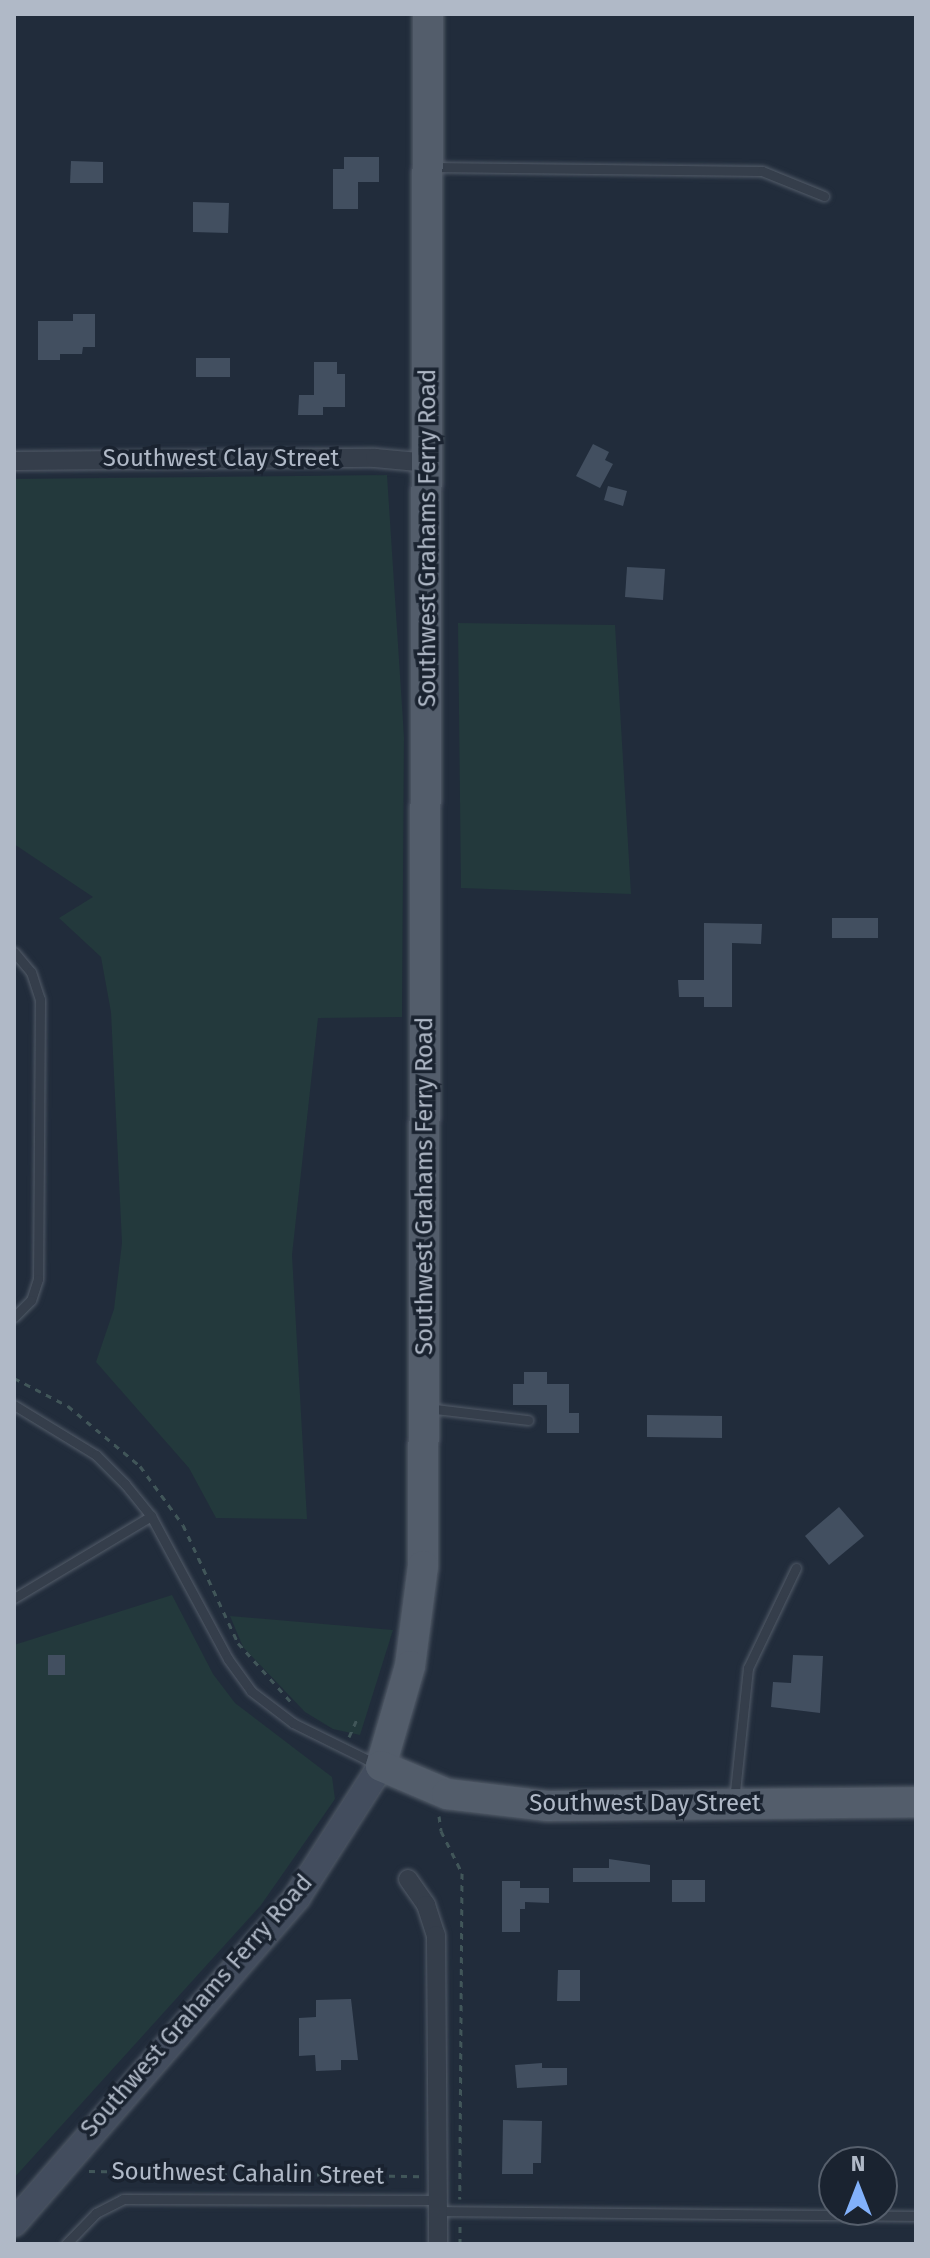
<!DOCTYPE html>
<html>
<head>
<meta charset="utf-8">
<style>
	body { margin:0 }
	#map { position:relative; width:930px; height:2258px; overflow:hidden; background:#212c3b; font-family:"Fira Sans",sans-serif }
	div>[style] { position:absolute }
	[style*='--x'] { left:calc(var(--x)*1px); top:calc(var(--y)*1px); width:calc(var(--w)*1px); rotate:calc(var(--a)*1deg) }
	.green>* { inset:0; background:#23393c }
	.building>* { inset:0; background:#424f60 }
	.path>* { height:3px; margin-top:-1.5px; transform-origin:0; background:repeating-linear-gradient(90deg,#415659 0 6px,transparent 0 12px) }
	.roads { filter:drop-shadow(0 0 2px #535c69) drop-shadow(0 0 2px #535c69) }
	.service>* { height:9px; margin:-4.5px; padding:0 4.5px; transform-origin:4.5px; border-radius:4.5px; background:#353e4b }
	.minor>* { height:18px; margin:-9px; padding:0 9px; transform-origin:9px; border-radius:9px; background:#353e4b }
	.secondary>* { height:26px; margin:-13px; padding:0 13px; transform-origin:13px; border-radius:13px; background:#434d5e }
	.primary>* { height:30px; margin:-15px; padding:0 15px; transform-origin:15px; border-radius:15px; background:#535d6b }
	span { translate:-50% -50%; white-space:nowrap; text-align:center; line-height:1.15; -webkit-text-stroke:7px #1a2330; paint-order:stroke }
	.street-label { font-size:24px; color:#b0b9c7 }
	.frame { position:absolute; inset:0; border:16px solid #b0b9c7; pointer-events:none }
	.north { position:absolute; left:818px; top:2146px; width:80px; height:80px; box-sizing:border-box; background:#1a2330; border:2px solid #565f6c; border-radius:50%; rotate:0deg; font-size:22px; font-weight:700; line-height:32px; text-align:center; color:#b0b9c7 }
	.north::after { content:''; display:block; margin:auto; width:28px; height:36px; background:#82b1fb; clip-path:polygon(50% 0,100% 100%,50% 72%,0 100%) }
</style>
</head>
<body>
<div id="map">
	<div class="green">
		<i style="clip-path:polygon(387px 475px,404px 737px,402px 1017px,318px 1018px,292px 1255px,307px 1519px,216px 1518px,189px 1468px,96px 1362px,114px 1309px,122px 1243px,111px 1012px,101px 957px,59px 918px,93px 897px,14px 844px,14px 479px)"></i>
		<i style="clip-path:polygon(458px 623px,615px 625px,631px 894px,461px 888px)"></i>
		<i style="clip-path:polygon(172px 1595px,213px 1674px,235px 1703px,332px 1777px,335px 1799px,261px 1905px,14px 2178px,14px 1645px)"></i>
		<i style="clip-path:polygon(230px 1616px,393px 1630px,360px 1735px,333px 1729px,305px 1712px,243px 1647px)"></i>
	</div>
	<div class="building">
		<i style="clip-path:polygon(344px 157px,379px 157px,379px 182px,358px 182px,358px 209px,333px 209px,333px 169px,344px 169px)"></i>
		<i style="clip-path:polygon(71px 161px,103px 162px,103px 183px,70px 183px)"></i>
		<i style="clip-path:polygon(193px 202px,229px 203px,228px 233px,193px 232px)"></i>
		<i style="clip-path:polygon(73px 314px,95px 314px,95px 347px,83px 347px,82px 354px,60px 354px,60px 360px,38px 360px,38px 321px,73px 321px)"></i>
		<i style="clip-path:polygon(196px 358px,230px 358px,230px 377px,196px 377px)"></i>
		<i style="clip-path:polygon(314px 362px,337px 362px,337px 374px,345px 374px,345px 407px,323px 407px,323px 415px,298px 415px,299px 395px,314px 395px)"></i>
		<i style="clip-path:polygon(593px 444px,609px 452px,605px 460px,613px 464px,600px 488px,576px 476px)"></i>
		<i style="clip-path:polygon(608px 486px,627px 491px,623px 506px,604px 500px)"></i>
		<i style="clip-path:polygon(627px 567px,665px 569px,663px 600px,625px 597px)"></i>
		<i style="clip-path:polygon(832px 918px,878px 918px,878px 938px,832px 938px)"></i>
		<i style="clip-path:polygon(704px 923px,762px 924px,761px 944px,732px 943px,732px 1007px,704px 1007px,704px 997px,679px 997px,678px 980px,704px 980px)"></i>
		<i style="clip-path:polygon(524px 1372px,547px 1372px,547px 1384px,569px 1384px,569px 1413px,579px 1413px,579px 1433px,547px 1433px,547px 1405px,513px 1405px,513px 1384px,524px 1384px)"></i>
		<i style="clip-path:polygon(647px 1415px,722px 1416px,722px 1438px,647px 1437px)"></i>
		<i style="clip-path:polygon(839px 1507px,864px 1536px,829px 1565px,805px 1536px)"></i>
		<i style="clip-path:polygon(48px 1655px,65px 1655px,65px 1675px,48px 1675px)"></i>
		<i style="clip-path:polygon(793px 1655px,823px 1656px,820px 1713px,771px 1707px,773px 1682px,791px 1683px)"></i>
		<i style="clip-path:polygon(609px 1859px,650px 1865px,650px 1882px,573px 1882px,573px 1868px,609px 1868px)"></i>
		<i style="clip-path:polygon(672px 1880px,705px 1880px,705px 1902px,672px 1902px)"></i>
		<i style="clip-path:polygon(502px 1881px,520px 1881px,520px 1888px,549px 1888px,549px 1903px,525px 1902px,525px 1909px,520px 1909px,520px 1932px,502px 1932px)"></i>
		<i style="clip-path:polygon(558px 1970px,580px 1970px,580px 2001px,557px 2001px)"></i>
		<i style="clip-path:polygon(351px 1999px,358px 2060px,341px 2060px,341px 2070px,316px 2071px,315px 2055px,299px 2056px,299px 2018px,316px 2017px,316px 2000px)"></i>
		<i style="clip-path:polygon(542px 2063px,542px 2068px,567px 2068px,567px 2085px,517px 2088px,515px 2065px)"></i>
		<i style="clip-path:polygon(503px 2120px,542px 2121px,541px 2163px,533px 2163px,533px 2174px,502px 2174px)"></i>
	</div>
	<div class="path">
		<i style="--x:14;--y:1378;--w:61;--a:27.4"></i>
		<i style="--x:68;--y:1406;--w:94;--a:39.8"></i>
		<i style="--x:140;--y:1466;--w:73;--a:53.9"></i>
		<i style="--x:183;--y:1525;--w:130;--a:65"></i>
		<i style="--x:238;--y:1643;--w:82;--a:48"></i>
		<i style="--x:349;--y:1737;--w:22;--a:-66"></i>
		<i style="--x:439;--y:1816;--w:15;--a:82"></i>
		<i style="--x:441;--y:1831;--w:47;--a:63.4"></i>
		<i style="--x:462;--y:1873;--w:326;--a:90.4"></i>
		<i style="--x:89;--y:2171;--w:332;--a:0.9"></i>
		<i style="--x:460;--y:2226;--w:18;--a:90"></i>
	</div>
	<div class="roads">
		<div class="service">
			<i style="--x:431;--y:167;--w:331;--a:0.7"></i>
			<i style="--x:762;--y:171;--w:67;--a:22"></i>
			<i style="--x:14;--y:952;--w:26;--a:50"></i>
			<i style="--x:31;--y:972;--w:28;--a:72"></i>
			<i style="--x:40;--y:999;--w:280;--a:90.4"></i>
			<i style="--x:38;--y:1279;--w:22;--a:108"></i>
			<i style="--x:31;--y:1300;--w:24;--a:135"></i>
			<i style="--x:14;--y:1405;--w:96;--a:31.4"></i>
			<i style="--x:96;--y:1455;--w:41;--a:45"></i>
			<i style="--x:125;--y:1484;--w:41;--a:50.9"></i>
			<i style="--x:151;--y:1516;--w:162;--a:61.7"></i>
			<i style="--x:228;--y:1659;--w:39;--a:54"></i>
			<i style="--x:251;--y:1691;--w:53;--a:37.3"></i>
			<i style="--x:293;--y:1723;--w:95;--a:26.3"></i>
			<i style="--x:427;--y:1408;--w:102;--a:6.8"></i>
			<i style="--x:14;--y:1598;--w:160;--a:-30.9"></i>
			<i style="--x:734;--y:1801;--w:134;--a:-84"></i>
			<i style="--x:748;--y:1668;--w:111;--a:-64.4"></i>
			<i style="--x:437;--y:2211;--w:479;--a:0.6"></i>
			<i style="--x:66;--y:2244;--w:43;--a:-45.9"></i>
			<i style="--x:96;--y:2213;--w:30;--a:-27"></i>
			<i style="--x:123;--y:2199;--w:314;--a:0.2"></i>
		</div>
		<div class="minor">
			<i style="--x:14;--y:461;--w:361;--a:-0.5"></i>
			<i style="--x:375;--y:458;--w:54;--a:5.3"></i>
			<i style="--x:408;--y:1879;--w:32;--a:55"></i>
			<i style="--x:426;--y:1905;--w:32;--a:72"></i>
			<i style="--x:436;--y:1935;--w:309;--a:89.6"></i>
		</div>
		<div class="secondary">
			<i style="--x:14;--y:2223;--w:432;--a:-49"></i>
			<i style="--x:297;--y:1897;--w:156;--a:-57.3"></i>
		</div>
		<div class="primary">
			<i style="--x:428;--y:14;--w:1552;--a:90.18"></i>
			<i style="--x:423;--y:1566;--w:101;--a:97.4"></i>
			<i style="--x:410;--y:1666;--w:104;--a:106.2"></i>
			<i style="--x:381;--y:1766;--w:72;--a:23"></i>
			<i style="--x:447;--y:1794;--w:102;--a:6.8"></i>
			<i style="--x:548;--y:1806;--w:368;--a:-0.6"></i>
		</div>
	</div>
	<div class="street-label">
		<span style="left:221px;top:459px">Southwest Clay Street</span>
		<span style="left:428px;top:538px;rotate:-90deg">Southwest Grahams Ferry Road</span>
		<span style="left:425px;top:1186px;rotate:-90deg">Southwest Grahams Ferry Road</span>
		<span style="left:645px;top:1804px">Southwest Day Street</span>
		<span style="left:197px;top:2006px;rotate:-49deg">Southwest Grahams Ferry Road</span>
		<span style="left:248px;top:2174px;rotate:1deg">Southwest Cahalin Street</span>
	</div>
	<div class="frame"></div>
	<div class="north">N</div>
</div>
</body>
</html>
